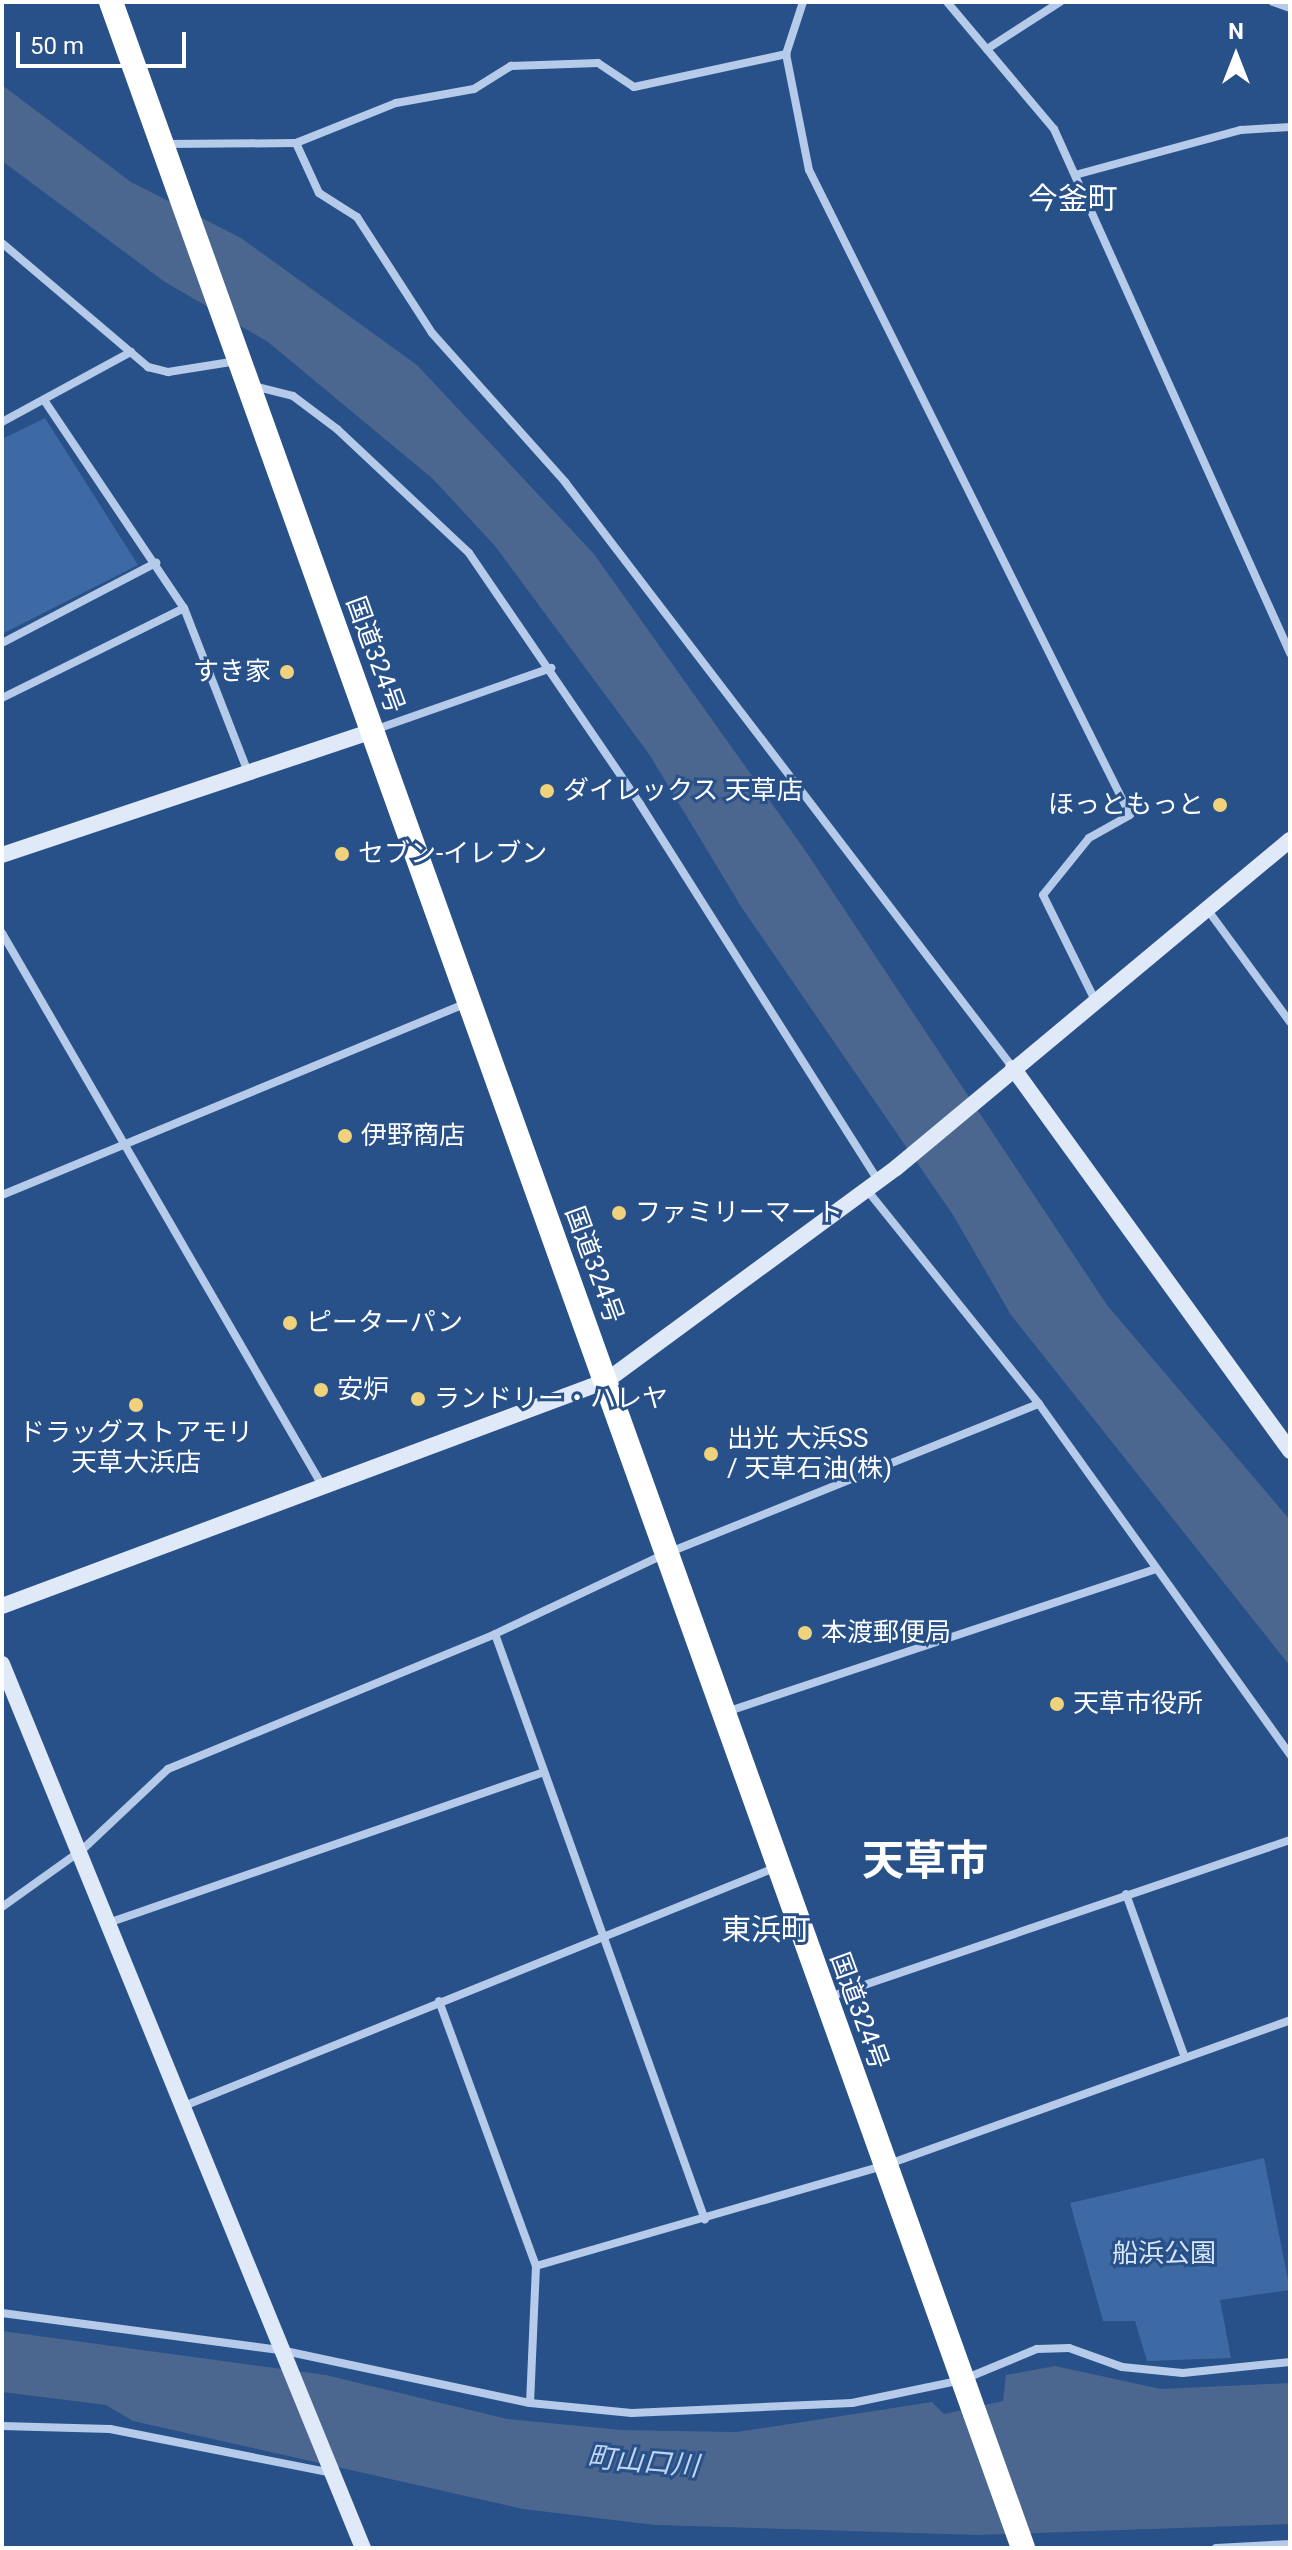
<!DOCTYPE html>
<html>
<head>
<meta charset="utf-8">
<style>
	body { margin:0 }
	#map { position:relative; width:1292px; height:2550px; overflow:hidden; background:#285089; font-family:Roboto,"Noto Sans JP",sans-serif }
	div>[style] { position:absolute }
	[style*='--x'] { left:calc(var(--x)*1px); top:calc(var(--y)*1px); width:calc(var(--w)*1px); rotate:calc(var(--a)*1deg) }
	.green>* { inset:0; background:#3d69a5 }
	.water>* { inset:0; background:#4b668f }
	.street>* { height:8px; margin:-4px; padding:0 4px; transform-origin:4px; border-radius:4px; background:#b5cbe9 }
	.secondary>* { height:16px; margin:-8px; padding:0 8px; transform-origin:8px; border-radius:8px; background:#dfe9f8 }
	.highway>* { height:24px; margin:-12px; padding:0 12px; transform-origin:12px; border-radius:12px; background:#fff }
	.dots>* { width:22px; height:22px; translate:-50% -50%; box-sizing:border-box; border:4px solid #285089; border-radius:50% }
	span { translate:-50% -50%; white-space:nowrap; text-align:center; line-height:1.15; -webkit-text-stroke:6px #285089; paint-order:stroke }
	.street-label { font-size:26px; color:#fff }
	.poi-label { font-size:26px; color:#fff }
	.right { translate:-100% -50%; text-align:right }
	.left { translate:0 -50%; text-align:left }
	.park-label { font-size:26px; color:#d9e6f7 }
	.water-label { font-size:28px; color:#c1d5f0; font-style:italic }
	.quarter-label { font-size:30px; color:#fff }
	.town-label { font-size:42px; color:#fff; font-weight:700 }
	.frame { position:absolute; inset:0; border:4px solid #fff; pointer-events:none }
	.north { position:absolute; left:1196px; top:16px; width:80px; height:80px; -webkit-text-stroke:6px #285089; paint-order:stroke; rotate:0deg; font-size:22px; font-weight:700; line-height:32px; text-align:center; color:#fff }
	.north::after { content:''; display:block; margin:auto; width:28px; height:36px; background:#fff; clip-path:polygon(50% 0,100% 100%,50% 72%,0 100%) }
	.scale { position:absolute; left:16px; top:32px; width:170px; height:36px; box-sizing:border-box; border:4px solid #fff; border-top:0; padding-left:10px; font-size:24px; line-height:28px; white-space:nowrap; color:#fff; -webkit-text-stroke:6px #285089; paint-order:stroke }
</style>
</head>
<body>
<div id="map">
	<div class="green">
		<i style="clip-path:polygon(45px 418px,138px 565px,2px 634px,2px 439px)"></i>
		<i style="clip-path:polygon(1264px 2158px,1290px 2290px,1220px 2300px,1231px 2358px,1147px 2361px,1135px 2321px,1103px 2321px,1070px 2203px)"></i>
	</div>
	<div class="water">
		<i style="clip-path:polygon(2px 85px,131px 182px,241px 238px,417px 365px,594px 554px,807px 853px,1107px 1305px,1290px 1520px,1290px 1666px,1011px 1315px,953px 1215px,742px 908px,649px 754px,495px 546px,433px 479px,268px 342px,165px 282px,2px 161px)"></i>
		<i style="clip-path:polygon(2px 2331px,326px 2375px,507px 2419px,621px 2430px,737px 2432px,932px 2402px,944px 2414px,1003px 2401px,1006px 2375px,1055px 2366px,1161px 2389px,1290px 2383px,1290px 2524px,978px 2535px,655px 2525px,523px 2509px,133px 2421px,106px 2405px,2px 2392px)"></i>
	</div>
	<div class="street">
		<i style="--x:947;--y:2;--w:166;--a:49.9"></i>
		<i style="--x:1054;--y:129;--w:575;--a:65.75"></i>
		<i style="--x:1273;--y:2;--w:18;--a:19"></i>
		<i style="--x:987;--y:49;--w:87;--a:-32.8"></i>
		<i style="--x:786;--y:54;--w:118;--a:78.8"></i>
		<i style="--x:809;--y:170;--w:720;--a:63.54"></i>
		<i style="--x:1130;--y:815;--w:47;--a:150.7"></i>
		<i style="--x:1089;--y:838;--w:73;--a:128.9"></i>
		<i style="--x:1043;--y:895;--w:117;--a:63.7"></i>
		<i style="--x:296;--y:143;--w:55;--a:65.3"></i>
		<i style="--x:319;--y:193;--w:45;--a:32.3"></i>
		<i style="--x:357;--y:217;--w:138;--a:57.1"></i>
		<i style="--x:432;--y:333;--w:200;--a:48.2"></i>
		<i style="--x:565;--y:482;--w:738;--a:52.6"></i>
		<i style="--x:165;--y:144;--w:131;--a:-0.4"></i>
		<i style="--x:296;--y:143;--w:108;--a:-21.8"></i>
		<i style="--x:396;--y:103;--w:79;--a:-10.2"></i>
		<i style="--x:474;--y:89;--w:44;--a:-31.9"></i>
		<i style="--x:511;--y:66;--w:87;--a:-2"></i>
		<i style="--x:598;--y:63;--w:43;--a:33.7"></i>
		<i style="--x:634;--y:87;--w:156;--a:-12.2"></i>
		<i style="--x:786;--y:54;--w:55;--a:-71.9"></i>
		<i style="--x:1075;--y:175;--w:172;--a:-15.2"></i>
		<i style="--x:1241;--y:130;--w:49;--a:-3.5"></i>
		<i style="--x:2;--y:243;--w:192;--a:40.3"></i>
		<i style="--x:148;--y:367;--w:21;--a:14"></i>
		<i style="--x:168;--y:372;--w:70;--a:-9.1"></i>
		<i style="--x:254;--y:386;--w:40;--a:14.4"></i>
		<i style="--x:293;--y:396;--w:55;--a:36.9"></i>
		<i style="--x:337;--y:429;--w:181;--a:43.2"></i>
		<i style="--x:469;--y:553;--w:304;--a:55.7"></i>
		<i style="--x:640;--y:804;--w:446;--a:57.7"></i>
		<i style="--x:44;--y:400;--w:251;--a:56.1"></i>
		<i style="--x:184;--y:608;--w:176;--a:68.7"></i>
		<i style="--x:2;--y:422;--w:147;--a:-28.5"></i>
		<i style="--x:2;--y:643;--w:174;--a:-27.5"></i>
		<i style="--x:2;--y:698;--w:203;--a:-26.3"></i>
		<i style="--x:374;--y:730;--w:188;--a:-19.3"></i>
		<i style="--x:1207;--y:909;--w:140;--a:53.7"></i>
		<i style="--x:2;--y:933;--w:640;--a:59.91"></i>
		<i style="--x:867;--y:1190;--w:275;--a:51.2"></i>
		<i style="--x:1039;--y:1404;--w:432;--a:54.4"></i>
		<i style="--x:2;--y:1195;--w:503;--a:-22.44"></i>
		<i style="--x:495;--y:1634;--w:622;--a:70.28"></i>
		<i style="--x:726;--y:1712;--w:451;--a:-18.4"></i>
		<i style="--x:1126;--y:1894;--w:174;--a:70.2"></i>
		<i style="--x:2;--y:1907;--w:98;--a:-35.5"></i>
		<i style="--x:82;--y:1850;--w:118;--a:-43.3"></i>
		<i style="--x:168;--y:1769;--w:354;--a:-22.4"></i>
		<i style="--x:495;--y:1634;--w:188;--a:-25.2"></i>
		<i style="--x:665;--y:1554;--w:403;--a:-21.9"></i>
		<i style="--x:111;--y:1922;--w:457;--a:-19.1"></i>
		<i style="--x:829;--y:1997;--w:487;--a:-18.8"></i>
		<i style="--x:439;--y:2001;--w:282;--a:69.9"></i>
		<i style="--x:536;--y:2266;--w:137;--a:92.5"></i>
		<i style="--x:184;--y:2106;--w:639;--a:-21.95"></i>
		<i style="--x:536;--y:2266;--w:364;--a:-16.1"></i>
		<i style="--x:886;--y:2165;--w:429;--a:-19.7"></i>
		<i style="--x:2;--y:2313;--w:286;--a:7.6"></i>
		<i style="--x:285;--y:2351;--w:250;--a:12"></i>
		<i style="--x:530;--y:2403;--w:102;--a:5.6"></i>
		<i style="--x:632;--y:2413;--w:220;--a:-2.6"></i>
		<i style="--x:852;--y:2403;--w:112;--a:-11.8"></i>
		<i style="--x:962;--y:2380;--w:81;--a:-22.5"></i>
		<i style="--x:1037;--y:2349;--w:32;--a:-2"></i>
		<i style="--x:1069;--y:2348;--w:56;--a:19.7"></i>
		<i style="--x:1122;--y:2367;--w:61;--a:5.6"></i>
		<i style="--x:1183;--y:2373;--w:108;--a:-5.9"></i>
		<i style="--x:2;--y:2426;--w:108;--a:1.6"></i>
		<i style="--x:110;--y:2429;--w:226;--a:11.2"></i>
		<i style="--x:1216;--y:2548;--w:74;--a:-3.1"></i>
	</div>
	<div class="secondary">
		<i style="--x:2;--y:855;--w:391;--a:-18.5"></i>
		<i style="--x:1013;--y:1068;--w:473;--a:54.1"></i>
		<i style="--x:2;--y:1606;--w:645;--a:-20.43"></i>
		<i style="--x:606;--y:1381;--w:360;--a:-36.3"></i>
		<i style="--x:896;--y:1168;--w:513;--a:-39.78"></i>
		<i style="--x:2;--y:1664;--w:955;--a:67.79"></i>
	</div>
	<div class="highway">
		<i style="--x:111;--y:2;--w:2704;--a:70.29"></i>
	</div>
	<div class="dots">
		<i style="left:287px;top:672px;background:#f0d27c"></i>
		<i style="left:547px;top:791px;background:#f0d27c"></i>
		<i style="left:1220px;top:805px;background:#f0d27c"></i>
		<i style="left:342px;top:854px;background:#f0d27c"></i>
		<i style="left:345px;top:1136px;background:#f0d27c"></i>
		<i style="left:619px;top:1213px;background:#f0d27c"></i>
		<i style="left:290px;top:1323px;background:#f0d27c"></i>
		<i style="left:321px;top:1390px;background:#f0d27c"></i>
		<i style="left:418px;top:1399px;background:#f0d27c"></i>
		<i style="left:136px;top:1405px;background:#f0d27c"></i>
		<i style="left:711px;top:1454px;background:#f0d27c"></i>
		<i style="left:805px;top:1633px;background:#f0d27c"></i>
		<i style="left:1057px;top:1704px;background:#f0d27c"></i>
	</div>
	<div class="street-label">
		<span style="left:375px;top:655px;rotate:70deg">国道324号</span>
		<span style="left:594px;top:1265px;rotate:70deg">国道324号</span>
		<span style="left:859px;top:2011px;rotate:70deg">国道324号</span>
	</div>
	<div class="poi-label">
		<span class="right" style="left:271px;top:672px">すき家</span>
		<span class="left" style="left:563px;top:791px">ダイレックス 天草店</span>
		<span class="right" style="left:1204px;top:805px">ほっともっと</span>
		<span class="left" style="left:358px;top:854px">セブン-イレブン</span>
		<span class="left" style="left:361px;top:1136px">伊野商店</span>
		<span class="left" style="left:635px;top:1213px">ファミリーマート</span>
		<span class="left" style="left:306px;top:1323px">ピーターパン</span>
		<span class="left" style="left:337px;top:1390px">安炉</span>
		<span class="left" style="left:434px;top:1399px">ランドリー・ハレヤ</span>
		<span style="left:136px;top:1448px">ドラッグストアモリ<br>天草大浜店</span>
		<span class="left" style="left:727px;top:1454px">出光 大浜SS<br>/ 天草石油(株)</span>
		<span class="left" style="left:821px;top:1633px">本渡郵便局</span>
		<span class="left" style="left:1073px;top:1704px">天草市役所</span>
	</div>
	<div class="park-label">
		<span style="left:1164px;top:2254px">船浜公園</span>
	</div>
	<div class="water-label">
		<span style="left:643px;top:2462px;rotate:5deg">町山口川</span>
	</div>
	<div class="quarter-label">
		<span style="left:1073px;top:199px">今釜町</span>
		<span style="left:766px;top:1930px">東浜町</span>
	</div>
	<div class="town-label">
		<span style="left:925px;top:1861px">天草市</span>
	</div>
	<div class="frame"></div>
	<div class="north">N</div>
	<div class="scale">50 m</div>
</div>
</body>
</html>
